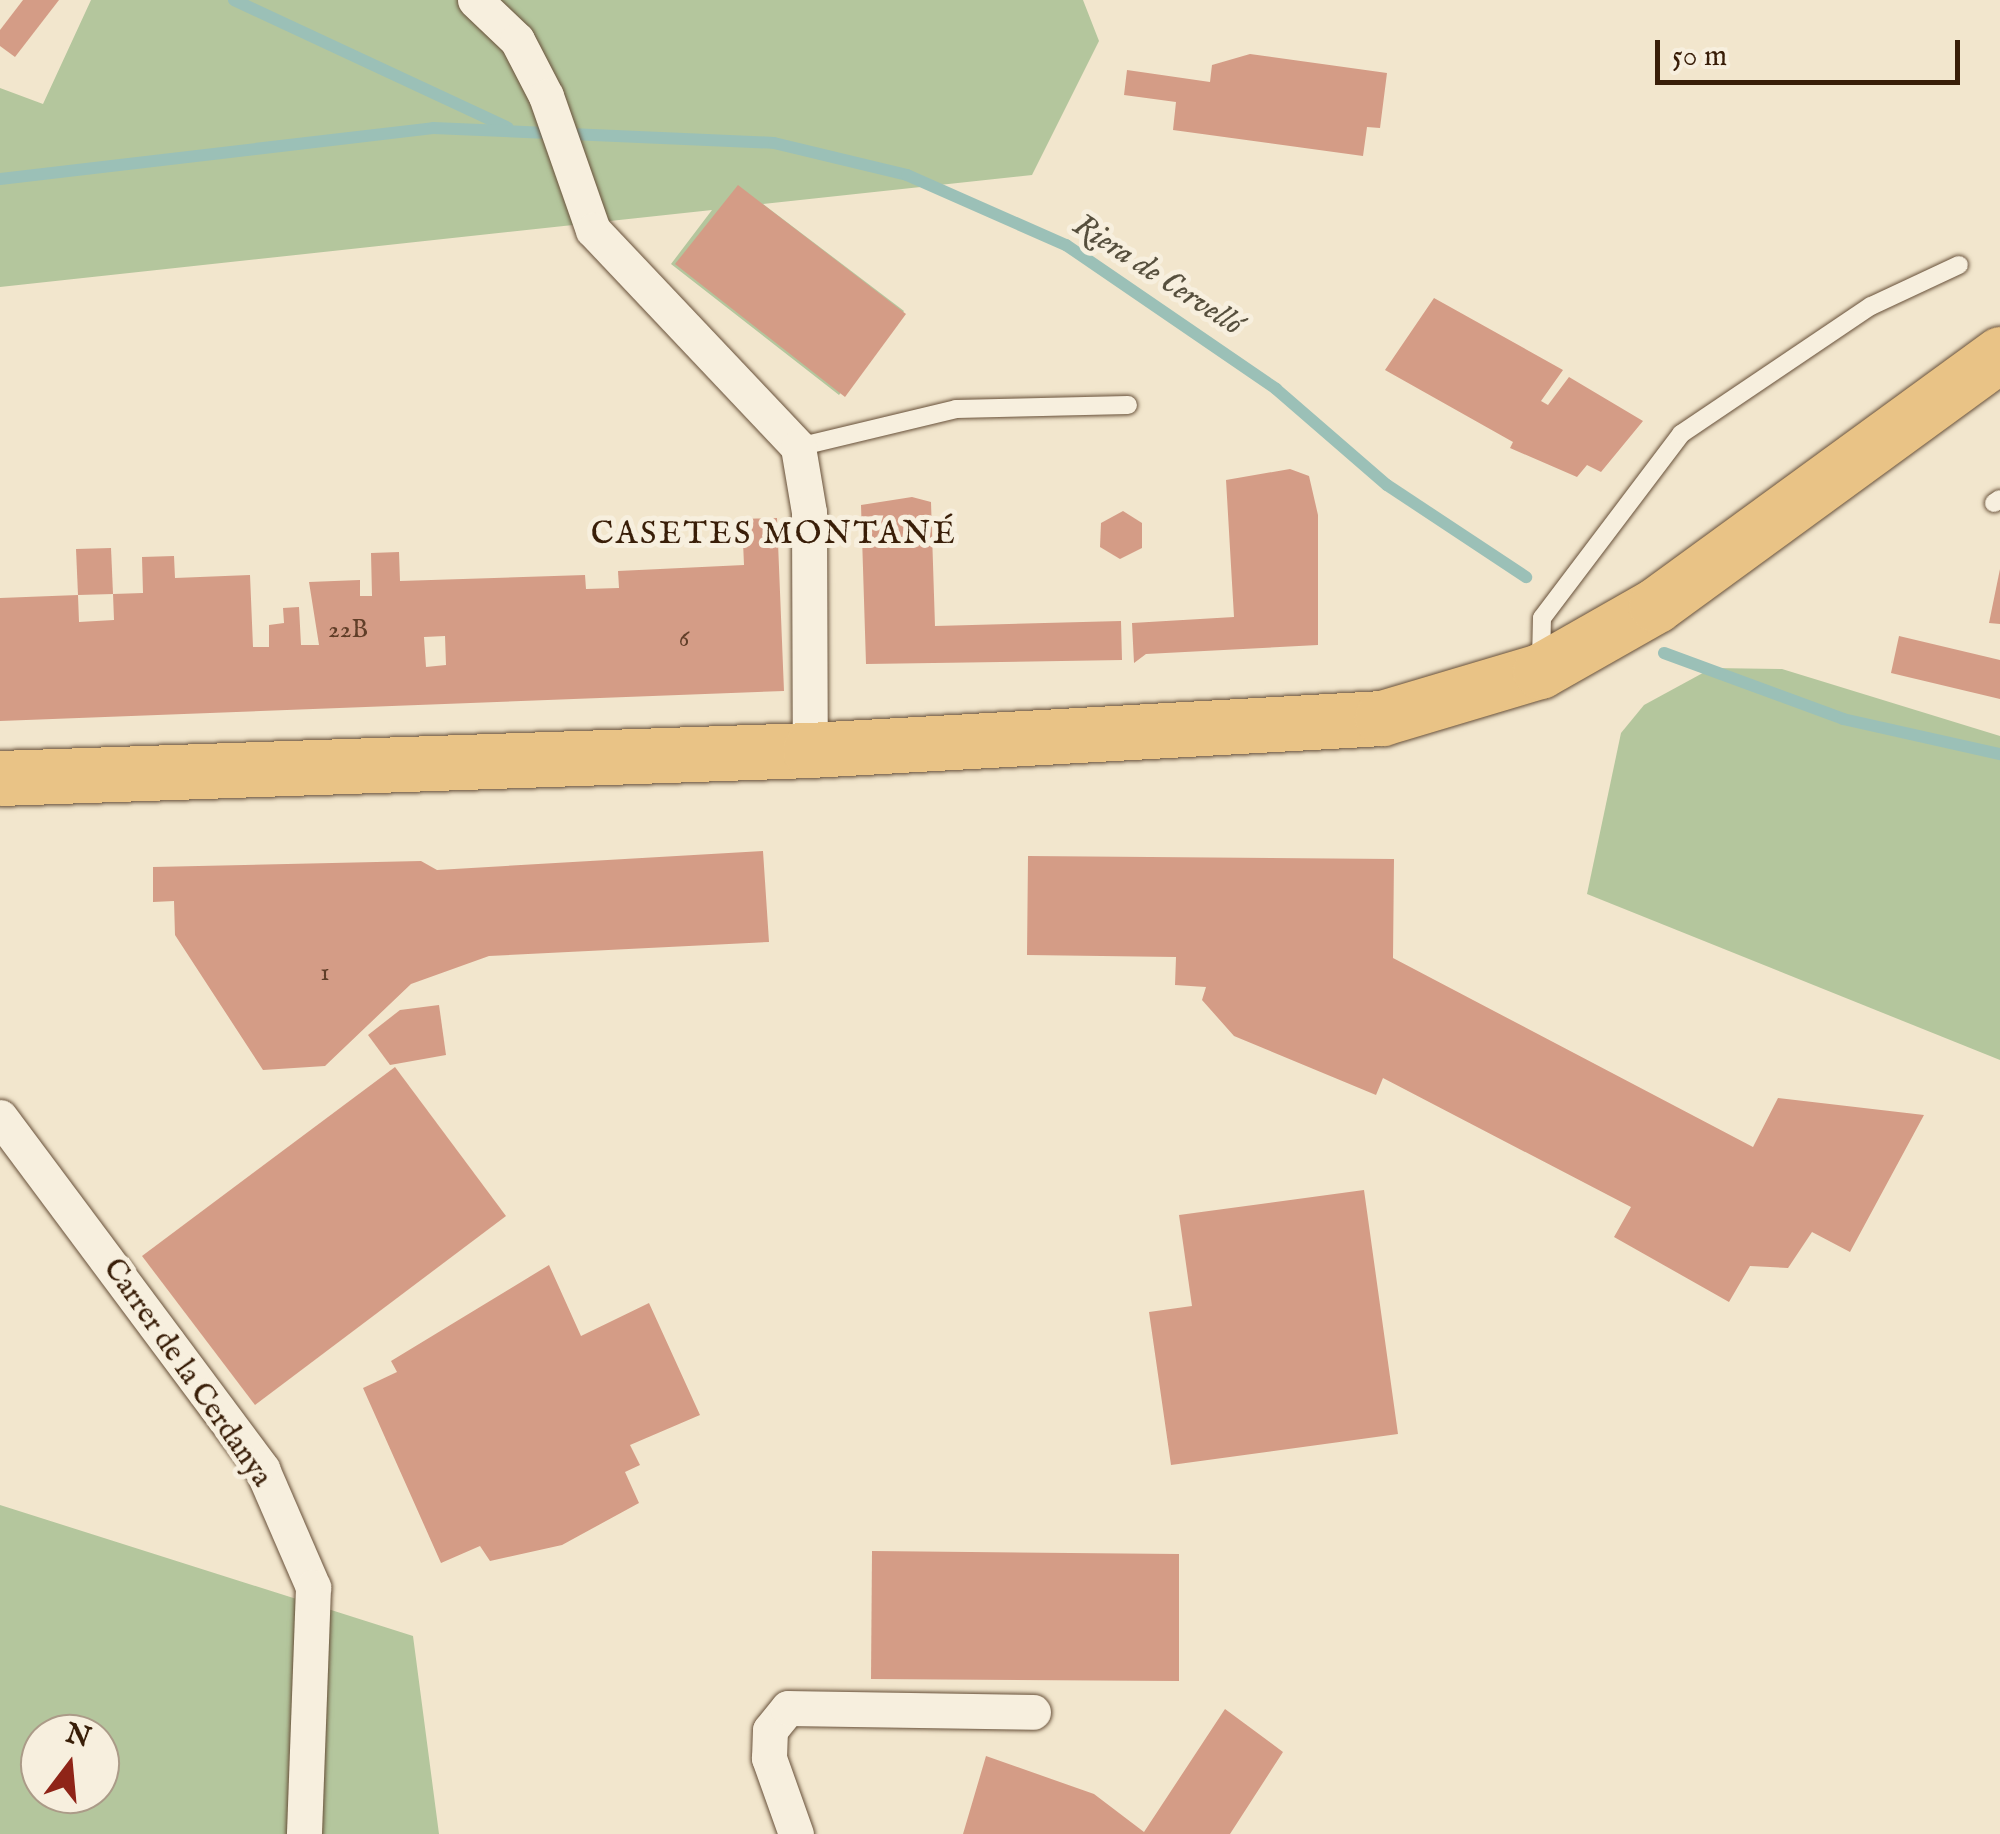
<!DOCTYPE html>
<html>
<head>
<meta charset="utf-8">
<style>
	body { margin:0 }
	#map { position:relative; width:2000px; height:1834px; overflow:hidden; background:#f2e6cd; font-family:"IM FELL English",serif }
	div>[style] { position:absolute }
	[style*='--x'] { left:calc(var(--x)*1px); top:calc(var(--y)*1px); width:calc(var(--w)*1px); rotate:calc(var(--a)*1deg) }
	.green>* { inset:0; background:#b4c69d }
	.stream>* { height:12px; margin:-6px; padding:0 6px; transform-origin:6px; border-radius:6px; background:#9bc0b7 }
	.building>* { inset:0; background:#d49c86 }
	.roads { filter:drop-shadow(0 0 2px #675039) drop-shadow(0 0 2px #675039) }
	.lane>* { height:18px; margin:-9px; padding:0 9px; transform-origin:9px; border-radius:9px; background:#f7efde }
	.street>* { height:35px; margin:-17.5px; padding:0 17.5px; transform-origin:17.5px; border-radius:17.5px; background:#f7efde }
	.primary>* { height:55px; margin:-27.5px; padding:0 27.5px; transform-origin:27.5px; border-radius:27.5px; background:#e9c386 }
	span { translate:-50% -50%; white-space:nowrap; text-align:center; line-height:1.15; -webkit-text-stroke:10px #f7efde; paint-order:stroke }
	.number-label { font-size:25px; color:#603e28 }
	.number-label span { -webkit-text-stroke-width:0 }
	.street-label { font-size:30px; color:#391e08 }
	.water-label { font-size:32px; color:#564f3d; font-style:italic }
	.neighbourhood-label { font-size:32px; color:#391e08; letter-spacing:2.5px }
	.north { position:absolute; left:20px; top:1714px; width:100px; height:100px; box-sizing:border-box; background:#f7efde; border:2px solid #ab9b88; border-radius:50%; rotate:16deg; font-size:28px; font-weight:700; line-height:40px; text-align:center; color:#391e08 }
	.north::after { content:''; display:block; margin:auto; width:35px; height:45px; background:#8f2418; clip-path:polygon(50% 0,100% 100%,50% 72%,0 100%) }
	.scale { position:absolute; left:1655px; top:40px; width:305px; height:45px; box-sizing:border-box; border:5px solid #391e08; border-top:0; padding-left:12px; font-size:30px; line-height:35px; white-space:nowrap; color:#391e08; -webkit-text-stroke:8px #f7efde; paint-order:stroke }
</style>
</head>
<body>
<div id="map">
	<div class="green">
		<i style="clip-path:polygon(91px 0,1083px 0,1099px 41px,1032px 175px,763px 204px,904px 311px,839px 395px,671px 264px,712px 210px,0 287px,0 88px,43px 104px)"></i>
		<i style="clip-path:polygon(1712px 668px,1782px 669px,2000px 736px,2000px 1060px,1587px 894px,1621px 733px,1644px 705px)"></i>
		<i style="clip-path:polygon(evenodd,0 1505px,413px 1636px,439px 1834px,0 1834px,0 1505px,40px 1734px,100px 1734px,100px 1794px,40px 1794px,40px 1734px)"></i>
	</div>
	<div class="stream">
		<i style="--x:234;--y:0;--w:302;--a:25"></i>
		<i style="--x:0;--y:179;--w:436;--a:-6.7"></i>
		<i style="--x:433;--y:128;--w:341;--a:2.5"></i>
		<i style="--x:774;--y:143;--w:137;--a:13.5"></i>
		<i style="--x:907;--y:175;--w:174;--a:23.8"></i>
		<i style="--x:1066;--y:245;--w:255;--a:34.4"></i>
		<i style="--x:1276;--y:389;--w:147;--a:40.9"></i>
		<i style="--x:1387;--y:485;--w:167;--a:33.5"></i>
		<i style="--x:1664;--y:653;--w:191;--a:20.2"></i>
		<i style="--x:1843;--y:719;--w:161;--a:12.6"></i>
	</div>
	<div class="building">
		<i style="clip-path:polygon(23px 0,59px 0,15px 57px,0 46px,0 30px)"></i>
		<i style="clip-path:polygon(1250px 54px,1387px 73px,1380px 128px,1367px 127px,1363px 156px,1173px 130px,1176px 102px,1124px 95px,1127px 70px,1210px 82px,1212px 65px)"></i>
		<i style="clip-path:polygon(738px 185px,906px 314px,845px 397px,675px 264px)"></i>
		<i style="clip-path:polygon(1434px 298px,1563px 370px,1541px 401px,1548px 405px,1569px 377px,1643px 421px,1601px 472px,1587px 465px,1577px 477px,1510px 448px,1513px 442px,1385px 370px)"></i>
		<i style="clip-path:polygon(1290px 469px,1309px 476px,1318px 515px,1318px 645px,1146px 654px,1134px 663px,1132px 623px,1234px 617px,1226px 480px)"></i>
		<i style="clip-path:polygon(912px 497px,931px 502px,935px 626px,1121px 621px,1122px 660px,866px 664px,861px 505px)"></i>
		<i style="clip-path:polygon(1123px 511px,1142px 523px,1142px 548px,1120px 559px,1100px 547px,1101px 523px)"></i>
		<i style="clip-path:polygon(evenodd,777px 518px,784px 691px,0 721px,0 598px,78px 595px,79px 622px,114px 620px,113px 594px,143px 593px,142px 557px,174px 556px,175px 578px,250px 575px,253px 647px,269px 647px,269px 625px,284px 623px,283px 608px,299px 607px,301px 645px,319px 645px,309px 582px,360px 580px,360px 596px,372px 596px,371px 553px,399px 552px,400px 581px,585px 575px,586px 589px,619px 588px,618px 571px,744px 565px,742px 519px,777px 518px,445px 636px,446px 665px,426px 667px,424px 637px,445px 636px)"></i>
		<i style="clip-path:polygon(111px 548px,113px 594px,78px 595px,76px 549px)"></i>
		<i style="clip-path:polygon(2000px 569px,2000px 624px,1989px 623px)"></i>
		<i style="clip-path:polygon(1899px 636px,2000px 660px,2000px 699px,1891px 673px)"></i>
		<i style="clip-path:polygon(763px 851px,769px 942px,489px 956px,411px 984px,325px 1066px,263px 1070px,175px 935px,174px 901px,153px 902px,153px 867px,421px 861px,437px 870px)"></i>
		<i style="clip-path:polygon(1028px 856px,1394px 859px,1393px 958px,1753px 1147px,1778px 1098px,1924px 1115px,1850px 1252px,1812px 1232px,1788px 1268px,1750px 1266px,1729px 1302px,1614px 1237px,1631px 1207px,1383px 1078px,1376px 1095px,1234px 1036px,1202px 1000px,1206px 987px,1175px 985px,1176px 957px,1027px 955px)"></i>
		<i style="clip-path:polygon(439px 1005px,446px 1055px,390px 1065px,368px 1035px,400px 1010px)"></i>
		<i style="clip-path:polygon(395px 1067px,506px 1216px,255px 1405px,142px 1256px)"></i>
		<i style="clip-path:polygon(1364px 1190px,1398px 1434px,1171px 1465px,1149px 1312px,1192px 1306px,1179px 1215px)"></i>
		<i style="clip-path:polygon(549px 1265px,581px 1336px,649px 1303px,700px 1415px,630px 1445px,640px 1465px,625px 1472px,639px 1503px,562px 1545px,490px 1561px,480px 1546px,441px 1563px,363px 1388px,397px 1372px,391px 1361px)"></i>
		<i style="clip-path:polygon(872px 1551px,1179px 1554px,1179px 1681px,871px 1679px)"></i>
		<i style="clip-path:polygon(1225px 1709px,1283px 1752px,1230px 1834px,963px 1834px,986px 1756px,1094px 1794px,1144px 1832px)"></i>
	</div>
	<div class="roads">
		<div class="lane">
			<i style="--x:798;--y:447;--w:163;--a:-13.5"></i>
			<i style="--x:956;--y:409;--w:172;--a:-1.3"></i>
			<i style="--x:1994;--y:503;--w:7;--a:-34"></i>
			<i style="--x:1541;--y:661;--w:43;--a:-88.7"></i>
			<i style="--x:1542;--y:618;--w:231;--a:-52.9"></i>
			<i style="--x:1681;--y:434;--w:229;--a:-34"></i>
			<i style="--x:1871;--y:306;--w:97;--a:-25"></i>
		</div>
		<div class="street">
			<i style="--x:475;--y:0;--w:58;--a:43.6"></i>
			<i style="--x:517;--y:40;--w:63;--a:62.6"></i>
			<i style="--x:546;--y:96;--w:142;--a:70.7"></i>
			<i style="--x:593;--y:230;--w:299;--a:46.6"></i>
			<i style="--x:798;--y:447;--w:66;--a:80.4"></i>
			<i style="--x:809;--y:512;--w:238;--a:89.8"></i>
			<i style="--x:0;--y:1117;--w:439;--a:53.3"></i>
			<i style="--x:262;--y:1469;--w:129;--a:66.6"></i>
			<i style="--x:313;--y:1587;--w:247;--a:92.1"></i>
			<i style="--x:796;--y:1834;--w:81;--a:-109.6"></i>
			<i style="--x:769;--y:1758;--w:28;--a:-88"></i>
			<i style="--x:770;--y:1730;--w:28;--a:-51"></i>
			<i style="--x:788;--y:1708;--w:245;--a:0.9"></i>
		</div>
		<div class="primary">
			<i style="--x:0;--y:778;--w:810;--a:-1.98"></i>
			<i style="--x:810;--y:750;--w:573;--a:-3.2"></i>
			<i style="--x:1382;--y:718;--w:165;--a:-16.6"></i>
			<i style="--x:1540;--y:671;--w:133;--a:-29.6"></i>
			<i style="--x:1656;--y:605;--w:426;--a:-36.1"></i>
		</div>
	</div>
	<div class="number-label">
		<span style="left:348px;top:630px">22B</span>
		<span style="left:684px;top:639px">6</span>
		<span style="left:325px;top:973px">1</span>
	</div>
	<div class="street-label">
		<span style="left:187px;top:1373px;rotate:55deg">Carrer de la Cerdanya</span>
	</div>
	<div class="water-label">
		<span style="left:1157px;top:276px;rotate:33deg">Riera de Cervelló</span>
	</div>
	<div class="neighbourhood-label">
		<span style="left:774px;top:535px">CASETES MONTANÉ</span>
	</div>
	<div class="north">N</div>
	<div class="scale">50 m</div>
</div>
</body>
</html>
